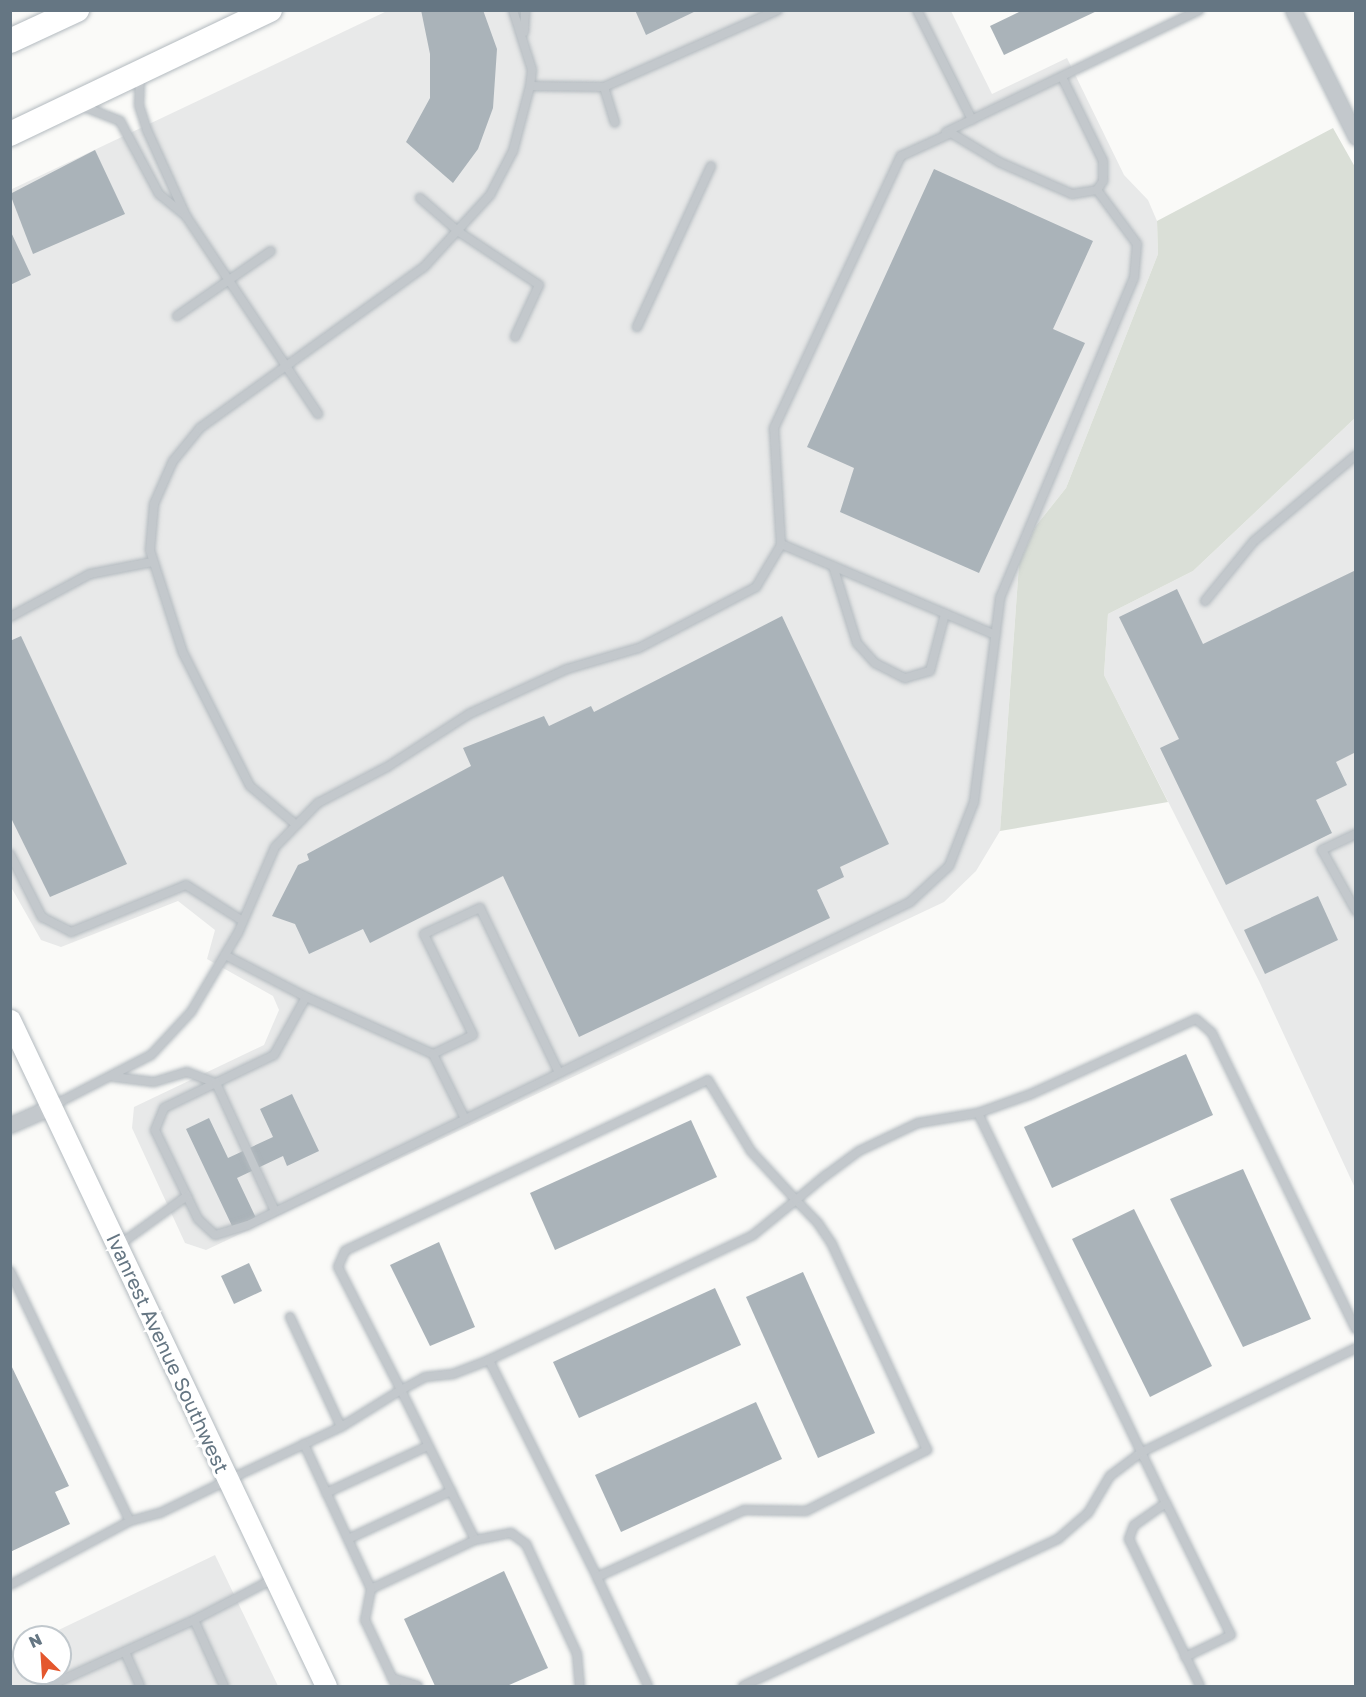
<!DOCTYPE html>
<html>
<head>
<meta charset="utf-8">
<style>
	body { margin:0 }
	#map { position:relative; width:1366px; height:1697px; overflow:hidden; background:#fafaf8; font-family:"Golos Text",sans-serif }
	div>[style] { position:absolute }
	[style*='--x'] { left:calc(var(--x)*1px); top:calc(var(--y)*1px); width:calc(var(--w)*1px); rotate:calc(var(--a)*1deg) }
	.built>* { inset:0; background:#e8e9e9 }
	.green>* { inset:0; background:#dadfd7 }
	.building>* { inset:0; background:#aab3b9 }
	.roads { filter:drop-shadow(0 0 2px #b3babf) drop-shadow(0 0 2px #b3babf) }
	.lane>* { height:8px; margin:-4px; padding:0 4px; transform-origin:4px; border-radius:4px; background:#c3c8cc }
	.street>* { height:15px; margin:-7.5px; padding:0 7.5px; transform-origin:7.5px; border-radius:7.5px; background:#c3c8cc }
	.secondary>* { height:21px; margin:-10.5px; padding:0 10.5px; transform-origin:10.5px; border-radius:10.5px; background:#fff }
	.primary>* { height:24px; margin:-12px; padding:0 12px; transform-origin:12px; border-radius:12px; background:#fff }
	span { translate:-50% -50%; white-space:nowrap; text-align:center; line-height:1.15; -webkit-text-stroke:6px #fff; paint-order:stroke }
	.street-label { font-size:20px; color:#657683 }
	.frame { position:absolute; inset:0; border:12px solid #657683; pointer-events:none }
	.north { position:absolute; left:12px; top:1625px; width:60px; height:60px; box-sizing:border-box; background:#fff; border:2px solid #c1c8cd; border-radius:50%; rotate:335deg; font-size:16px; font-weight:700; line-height:24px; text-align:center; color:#657683 }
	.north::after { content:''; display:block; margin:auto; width:21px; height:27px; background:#e4572e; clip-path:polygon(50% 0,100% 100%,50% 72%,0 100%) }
</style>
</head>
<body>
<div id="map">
	<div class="built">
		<i style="clip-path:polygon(387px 11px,951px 11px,992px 94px,1067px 58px,1124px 175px,1148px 200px,1157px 221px,1158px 254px,1066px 488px,1035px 527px,1019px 564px,1000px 831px,976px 871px,944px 902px,206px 1250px,185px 1243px,132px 1128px,134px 1107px,264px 1045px,279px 1010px,273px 996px,207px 959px,215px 930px,178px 901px,61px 947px,41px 940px,11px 887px,10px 190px)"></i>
		<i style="clip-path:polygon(1355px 418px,1355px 1188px,1259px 981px,1104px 675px,1108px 614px,1193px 571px)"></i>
		<i style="clip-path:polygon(215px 1555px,278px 1686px,11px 1686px,10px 1653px,24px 1647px,24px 1673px,60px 1673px,60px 1637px,44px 1637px)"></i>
	</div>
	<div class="green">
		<i style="clip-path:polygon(1333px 128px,1355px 167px,1355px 418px,1193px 571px,1108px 614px,1104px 675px,1168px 802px,1000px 831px,1019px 564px,1035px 527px,1066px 488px,1158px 254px,1157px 221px)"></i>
	</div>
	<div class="building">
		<i style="clip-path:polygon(421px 10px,483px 10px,497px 49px,493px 108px,478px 149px,453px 183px,406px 142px,430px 98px,430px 54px)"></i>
		<i style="clip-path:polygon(635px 10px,698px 10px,646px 35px)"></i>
		<i style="clip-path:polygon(1023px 10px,1099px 10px,1004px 55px,990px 26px)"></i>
		<i style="clip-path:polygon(95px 150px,125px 214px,33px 254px,10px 194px)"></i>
		<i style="clip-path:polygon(934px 169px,1093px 241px,1053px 329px,1085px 343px,979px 573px,840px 512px,854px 468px,807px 447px)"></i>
		<i style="clip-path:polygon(10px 230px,31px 275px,10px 285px)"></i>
		<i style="clip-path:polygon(1356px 570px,1356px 752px,1336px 762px,1347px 785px,1316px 800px,1332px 833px,1226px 885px,1160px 748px,1179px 739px,1119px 617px,1177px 589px,1203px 644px)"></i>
		<i style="clip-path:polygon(782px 616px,889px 844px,840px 867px,844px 877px,817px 890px,830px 918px,579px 1037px,503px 876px,370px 943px,363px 929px,309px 954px,295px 924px,272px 916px,298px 865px,309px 860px,307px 854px,471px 766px,463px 748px,544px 716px,549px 726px,591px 706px,594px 712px)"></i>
		<i style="clip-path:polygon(21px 636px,127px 864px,50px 897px,10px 816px,10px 641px)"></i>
		<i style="clip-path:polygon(1318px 896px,1338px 940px,1265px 974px,1244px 930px)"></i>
		<i style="clip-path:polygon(1186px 1054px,1213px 1115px,1052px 1188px,1024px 1127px)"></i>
		<i style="clip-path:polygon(292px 1094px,319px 1151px,287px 1166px,283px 1156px,237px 1178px,256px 1218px,233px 1228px,186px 1129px,209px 1118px,228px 1158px,273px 1137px,260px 1109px)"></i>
		<i style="clip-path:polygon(691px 1120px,717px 1177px,555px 1250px,530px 1193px)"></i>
		<i style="clip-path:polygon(1243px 1169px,1311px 1319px,1243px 1347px,1170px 1199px)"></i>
		<i style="clip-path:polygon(1134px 1209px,1212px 1366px,1150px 1397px,1072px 1239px)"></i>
		<i style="clip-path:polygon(439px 1242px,475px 1327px,430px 1346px,390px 1265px)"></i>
		<i style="clip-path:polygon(249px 1263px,262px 1291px,234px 1304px,221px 1276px)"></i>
		<i style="clip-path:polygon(803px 1272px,875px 1433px,818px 1458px,746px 1297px)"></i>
		<i style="clip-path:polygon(715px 1288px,741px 1345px,579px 1418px,553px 1362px)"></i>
		<i style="clip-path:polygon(10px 1363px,69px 1486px,55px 1492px,70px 1524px,10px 1552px)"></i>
		<i style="clip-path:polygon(756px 1402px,782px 1459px,621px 1532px,595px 1475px)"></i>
		<i style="clip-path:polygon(504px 1571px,548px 1668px,507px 1686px,435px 1686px,404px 1619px)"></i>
	</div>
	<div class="roads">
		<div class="lane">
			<i style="--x:917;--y:10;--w:123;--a:63.4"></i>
			<i style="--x:524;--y:32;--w:22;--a:-87"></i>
			<i style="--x:530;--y:86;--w:74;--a:0.8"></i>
			<i style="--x:604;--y:87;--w:37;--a:73"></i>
			<i style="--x:604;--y:87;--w:190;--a:-23.9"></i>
			<i style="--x:82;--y:106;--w:41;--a:21.5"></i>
			<i style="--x:120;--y:121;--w:83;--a:61.9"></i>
			<i style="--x:159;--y:194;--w:35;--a:39"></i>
			<i style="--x:186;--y:216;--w:94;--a:-114.4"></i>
			<i style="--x:147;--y:130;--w:26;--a:-108"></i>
			<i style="--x:139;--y:105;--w:30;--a:-88"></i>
			<i style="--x:946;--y:132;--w:281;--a:-25.7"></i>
			<i style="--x:420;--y:198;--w:52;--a:41.1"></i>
			<i style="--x:459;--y:232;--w:96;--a:33.5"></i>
			<i style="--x:539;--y:285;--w:57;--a:114.8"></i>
			<i style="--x:186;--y:216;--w:238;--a:56.3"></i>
			<i style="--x:177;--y:316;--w:114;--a:-34.7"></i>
			<i style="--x:637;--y:327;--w:177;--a:-65.3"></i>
			<i style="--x:781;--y:544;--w:233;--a:23"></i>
			<i style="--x:833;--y:566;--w:81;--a:72.7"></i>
			<i style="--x:857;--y:643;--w:27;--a:48"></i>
			<i style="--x:875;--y:663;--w:34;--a:27"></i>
			<i style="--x:905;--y:678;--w:26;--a:-16"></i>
			<i style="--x:930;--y:671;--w:59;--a:-75.3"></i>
			<i style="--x:1205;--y:601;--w:77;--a:-50.8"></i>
			<i style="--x:1254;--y:541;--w:133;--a:-40.1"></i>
			<i style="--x:10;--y:617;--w:91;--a:-28.3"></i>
			<i style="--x:90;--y:574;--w:63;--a:-11"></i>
			<i style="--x:294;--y:823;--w:57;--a:-139.9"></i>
			<i style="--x:250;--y:786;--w:149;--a:-116.7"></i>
			<i style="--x:183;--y:653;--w:108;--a:-107.8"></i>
			<i style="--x:150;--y:550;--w:46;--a:-85"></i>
			<i style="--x:154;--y:504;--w:47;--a:-66.2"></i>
			<i style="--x:173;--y:461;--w:43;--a:-50.7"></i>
			<i style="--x:200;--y:428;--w:276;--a:-35.7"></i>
			<i style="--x:424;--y:267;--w:98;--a:-47.5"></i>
			<i style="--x:490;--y:195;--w:50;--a:-62.4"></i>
			<i style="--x:513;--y:151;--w:67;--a:-75.3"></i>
			<i style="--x:530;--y:86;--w:16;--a:-83"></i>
			<i style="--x:532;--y:70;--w:63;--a:-107.6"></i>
			<i style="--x:1356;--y:834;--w:38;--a:155"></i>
			<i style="--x:1322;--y:850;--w:70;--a:60.9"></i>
			<i style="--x:10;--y:854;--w:71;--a:63.1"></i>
			<i style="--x:42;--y:917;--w:33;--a:27"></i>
			<i style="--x:71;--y:932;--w:124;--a:-22.2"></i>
			<i style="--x:186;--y:885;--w:67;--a:32.3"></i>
			<i style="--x:225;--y:955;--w:91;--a:27.4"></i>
			<i style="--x:306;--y:997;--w:66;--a:118.9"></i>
			<i style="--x:274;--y:1055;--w:122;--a:154.3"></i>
			<i style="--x:164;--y:1108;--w:24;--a:112"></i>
			<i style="--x:155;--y:1130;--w:99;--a:64.2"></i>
			<i style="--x:198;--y:1219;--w:23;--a:43"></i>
			<i style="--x:215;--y:1235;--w:34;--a:-17"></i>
			<i style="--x:248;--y:1225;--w:737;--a:-26.01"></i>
			<i style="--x:910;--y:902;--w:53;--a:-42.7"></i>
			<i style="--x:949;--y:866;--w:69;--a:-68.7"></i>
			<i style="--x:974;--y:802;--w:206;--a:-82.7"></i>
			<i style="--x:1000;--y:598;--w:347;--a:-67.3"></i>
			<i style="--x:1134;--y:278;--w:34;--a:-85"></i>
			<i style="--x:1137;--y:244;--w:67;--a:-126.5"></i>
			<i style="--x:306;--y:997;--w:139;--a:24.2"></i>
			<i style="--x:433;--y:1054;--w:44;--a:-25.4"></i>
			<i style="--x:473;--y:1035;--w:112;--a:-115.9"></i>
			<i style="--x:424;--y:934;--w:62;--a:-24.9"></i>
			<i style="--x:480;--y:908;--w:183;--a:64.4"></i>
			<i style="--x:433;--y:1054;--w:72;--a:63.8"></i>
			<i style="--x:114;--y:1077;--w:40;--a:7.1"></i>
			<i style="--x:154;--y:1082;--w:34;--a:-17"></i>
			<i style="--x:187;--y:1072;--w:31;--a:21"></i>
			<i style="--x:216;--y:1083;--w:141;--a:65.3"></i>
			<i style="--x:52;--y:1106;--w:111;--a:-27.3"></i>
			<i style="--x:151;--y:1055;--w:59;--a:-47.1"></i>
			<i style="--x:191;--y:1012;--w:92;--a:-59.3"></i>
			<i style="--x:238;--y:933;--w:94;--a:-66.7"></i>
			<i style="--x:275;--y:847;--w:62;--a:-45.7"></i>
			<i style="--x:318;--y:803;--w:78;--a:-27.6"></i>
			<i style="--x:387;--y:767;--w:98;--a:-32.9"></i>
			<i style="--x:469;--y:714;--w:108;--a:-24.7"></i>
			<i style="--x:567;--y:669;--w:75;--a:-16.3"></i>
			<i style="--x:639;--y:648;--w:132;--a:-27.5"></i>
			<i style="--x:756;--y:587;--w:49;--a:-59.2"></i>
			<i style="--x:781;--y:545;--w:117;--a:-93.4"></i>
			<i style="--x:774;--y:428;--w:300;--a:-65"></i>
			<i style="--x:901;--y:156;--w:55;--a:-24.7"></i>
			<i style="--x:951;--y:133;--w:56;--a:31.1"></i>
			<i style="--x:999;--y:162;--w:80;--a:23.7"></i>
			<i style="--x:1072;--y:194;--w:25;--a:-9"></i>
			<i style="--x:1097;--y:190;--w:11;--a:-56"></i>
			<i style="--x:1103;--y:181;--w:20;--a:-90"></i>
			<i style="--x:1103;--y:161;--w:93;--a:-116"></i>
			<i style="--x:978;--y:1113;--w:433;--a:64.3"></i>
			<i style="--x:1166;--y:1503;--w:39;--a:145"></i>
			<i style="--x:1134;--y:1525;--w:15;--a:110"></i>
			<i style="--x:1129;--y:1539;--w:163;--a:64.2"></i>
			<i style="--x:119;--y:1245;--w:84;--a:-35.8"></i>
			<i style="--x:10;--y:1271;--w:277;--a:64.4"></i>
			<i style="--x:130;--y:1521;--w:31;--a:-15"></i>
			<i style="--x:160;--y:1513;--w:76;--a:-25.9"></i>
			<i style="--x:228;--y:1480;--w:125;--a:-25.1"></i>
			<i style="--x:341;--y:1427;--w:70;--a:-31.7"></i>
			<i style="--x:401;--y:1390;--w:167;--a:63.7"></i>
			<i style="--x:475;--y:1540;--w:115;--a:154.8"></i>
			<i style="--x:371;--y:1589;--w:160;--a:-114.8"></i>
			<i style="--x:290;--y:1317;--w:121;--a:65.1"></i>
			<i style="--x:489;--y:1360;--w:242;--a:63.5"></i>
			<i style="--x:597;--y:1577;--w:162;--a:-24.5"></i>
			<i style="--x:744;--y:1510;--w:62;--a:0.9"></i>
			<i style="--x:806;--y:1511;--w:136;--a:-26.8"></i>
			<i style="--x:927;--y:1450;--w:227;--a:-114.8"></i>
			<i style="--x:832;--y:1244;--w:25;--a:-124"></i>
			<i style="--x:818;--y:1223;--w:32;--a:-134"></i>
			<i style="--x:796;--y:1200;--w:67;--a:-132.6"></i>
			<i style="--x:751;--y:1151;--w:83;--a:-121.2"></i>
			<i style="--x:708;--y:1080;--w:401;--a:154.8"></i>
			<i style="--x:345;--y:1251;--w:17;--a:114"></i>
			<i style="--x:338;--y:1267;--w:138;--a:62.9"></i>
			<i style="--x:401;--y:1390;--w:27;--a:-28"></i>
			<i style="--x:425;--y:1377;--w:28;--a:-6"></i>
			<i style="--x:453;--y:1374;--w:39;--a:-21"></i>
			<i style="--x:489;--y:1360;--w:292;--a:-25.3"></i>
			<i style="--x:753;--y:1235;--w:55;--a:-39.1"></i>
			<i style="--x:796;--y:1200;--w:38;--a:-40"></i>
			<i style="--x:825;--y:1176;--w:42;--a:-36.3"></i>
			<i style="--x:859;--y:1151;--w:65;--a:-25.4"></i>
			<i style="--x:918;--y:1123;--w:61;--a:-9.5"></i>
			<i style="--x:978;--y:1113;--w:56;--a:-19.7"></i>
			<i style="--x:1031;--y:1094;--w:181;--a:-24.4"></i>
			<i style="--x:1196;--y:1019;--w:21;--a:41"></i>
			<i style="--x:1212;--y:1033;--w:329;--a:64.1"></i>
			<i style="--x:326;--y:1493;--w:112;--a:-24.7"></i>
			<i style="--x:1166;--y:1503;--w:147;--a:63.8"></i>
			<i style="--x:1231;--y:1635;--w:51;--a:154.4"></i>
			<i style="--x:348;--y:1539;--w:114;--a:-25"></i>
			<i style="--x:475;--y:1540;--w:37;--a:-11"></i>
			<i style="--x:511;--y:1533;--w:19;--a:36"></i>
			<i style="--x:526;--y:1544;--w:121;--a:65.1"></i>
			<i style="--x:577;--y:1654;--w:32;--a:85"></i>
			<i style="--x:597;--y:1577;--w:120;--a:64.9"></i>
			<i style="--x:10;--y:1585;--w:136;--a:-28.1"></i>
			<i style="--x:371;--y:1589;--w:32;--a:101"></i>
			<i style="--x:365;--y:1620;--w:73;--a:64.8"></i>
			<i style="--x:125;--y:1652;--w:37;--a:66"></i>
			<i style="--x:392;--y:1678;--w:27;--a:17"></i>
			<i style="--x:49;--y:1686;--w:159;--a:-24.5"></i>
			<i style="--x:224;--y:1686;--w:72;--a:-114.4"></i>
			<i style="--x:194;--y:1620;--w:91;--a:-27.4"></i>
			<i style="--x:743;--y:1686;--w:348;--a:-25"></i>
			<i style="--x:1058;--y:1539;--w:40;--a:-41"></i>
			<i style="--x:1088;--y:1513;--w:43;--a:-59.3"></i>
			<i style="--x:1110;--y:1476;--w:38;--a:-37"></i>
			<i style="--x:1140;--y:1453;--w:240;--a:-25.9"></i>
		</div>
		<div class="street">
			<i style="--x:1293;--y:10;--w:142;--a:63.6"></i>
			<i style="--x:10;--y:1125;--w:45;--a:-23.7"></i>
		</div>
		<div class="secondary">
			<i style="--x:10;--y:1020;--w:737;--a:64.62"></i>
		</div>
		<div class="primary">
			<i style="--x:10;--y:41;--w:74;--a:-24.8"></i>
			<i style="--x:10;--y:134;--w:288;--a:-25.5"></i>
		</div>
	</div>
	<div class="street-label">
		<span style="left:168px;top:1353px;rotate:65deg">Ivanrest Avenue Southwest</span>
	</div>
	<div class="frame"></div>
	<div class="north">N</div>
</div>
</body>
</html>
